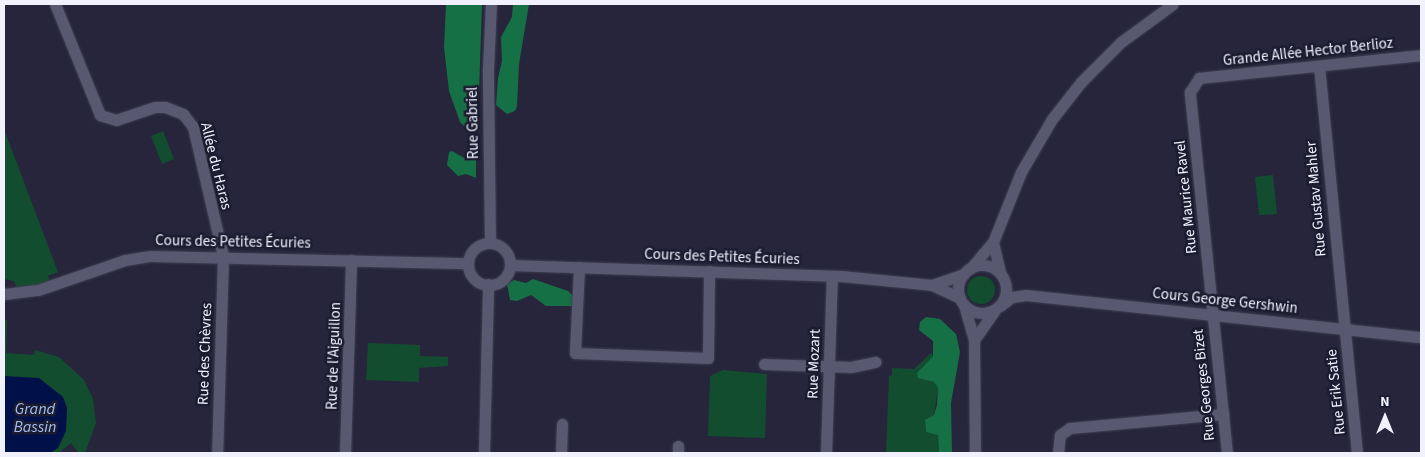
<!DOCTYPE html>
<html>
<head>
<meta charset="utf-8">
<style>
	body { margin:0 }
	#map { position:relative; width:1425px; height:457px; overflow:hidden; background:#26253b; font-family:"Source Sans 3",sans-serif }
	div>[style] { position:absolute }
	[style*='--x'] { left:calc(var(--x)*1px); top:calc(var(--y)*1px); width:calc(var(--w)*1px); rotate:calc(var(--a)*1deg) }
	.green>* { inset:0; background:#134d2f }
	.round { border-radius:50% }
	.forest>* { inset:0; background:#167045 }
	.water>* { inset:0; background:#001048 }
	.roads { filter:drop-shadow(0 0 1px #404052) drop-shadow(0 0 1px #404052) }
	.street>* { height:11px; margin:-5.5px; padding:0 5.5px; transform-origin:5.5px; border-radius:5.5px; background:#585971 }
	.street>.ring { margin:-5.5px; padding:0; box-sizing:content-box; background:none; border:11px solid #585971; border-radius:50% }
	span { translate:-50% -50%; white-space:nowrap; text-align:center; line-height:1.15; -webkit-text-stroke:5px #1c1c31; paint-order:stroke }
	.street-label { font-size:15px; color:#f0f1fd }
	.water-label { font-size:16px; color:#a2bff4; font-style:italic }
	.frame { position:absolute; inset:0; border:5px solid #f0f1fd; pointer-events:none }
	.north { position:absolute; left:1360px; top:392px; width:50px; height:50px; -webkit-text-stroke:4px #1c1c31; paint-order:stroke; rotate:0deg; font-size:14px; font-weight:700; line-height:20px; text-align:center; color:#f0f1fd }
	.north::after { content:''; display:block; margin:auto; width:18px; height:22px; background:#f0f1fd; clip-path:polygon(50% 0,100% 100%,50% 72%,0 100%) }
</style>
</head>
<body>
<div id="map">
	<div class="green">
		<i style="clip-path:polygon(4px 129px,58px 272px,48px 276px,52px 286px,19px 294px,14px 281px,4px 279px)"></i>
		<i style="clip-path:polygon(163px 131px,174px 159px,162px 164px,151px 136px)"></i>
		<i style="clip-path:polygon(1273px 175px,1277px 214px,1259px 215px,1255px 177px)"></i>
		<i class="round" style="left:967px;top:276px;width:28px;height:28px"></i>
		<i style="clip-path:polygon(4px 320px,7px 320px,6px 353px,34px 355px,35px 350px,59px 357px,84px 380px,93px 399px,96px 423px,85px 453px,79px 453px,71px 443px,59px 453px,4px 453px)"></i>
		<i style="clip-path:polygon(368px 343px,420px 345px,420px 356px,448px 357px,448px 366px,419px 368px,419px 382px,366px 380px)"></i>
		<i style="clip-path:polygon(931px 353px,933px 356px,921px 368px,928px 381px,934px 382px,938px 388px,934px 415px,926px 420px,925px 425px,926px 432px,938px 434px,939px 453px,886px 453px,889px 376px,892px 375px,892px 368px,914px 369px)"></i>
		<i style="clip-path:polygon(723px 370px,767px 374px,765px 438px,708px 436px,710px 376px)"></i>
	</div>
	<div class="forest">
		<i style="clip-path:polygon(446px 4px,482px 4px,478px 122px,478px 128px,470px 132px,460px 122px,449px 91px,444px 47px)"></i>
		<i style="clip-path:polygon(513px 4px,529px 4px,519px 64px,517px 106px,515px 111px,507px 114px,496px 105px,498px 78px,502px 61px,501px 37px,512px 17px)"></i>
		<i style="clip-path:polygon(452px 151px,468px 160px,476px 158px,476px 178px,466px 174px,458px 176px,447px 165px,449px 152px)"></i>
		<i style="clip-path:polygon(533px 279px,568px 291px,574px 297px,572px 306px,546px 306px,531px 295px,517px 301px,510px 300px,507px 284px,514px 280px,526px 283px)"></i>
		<i style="clip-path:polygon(926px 317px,940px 319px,956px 334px,960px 352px,951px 403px,952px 453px,939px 453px,938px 435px,926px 432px,925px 420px,934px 415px,937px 405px,938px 388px,934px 382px,918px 378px,917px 373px,933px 356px,933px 341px,919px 330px,920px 322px)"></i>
	</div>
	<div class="water">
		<i style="clip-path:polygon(4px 376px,39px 378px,63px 397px,67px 408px,66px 431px,58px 448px,50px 453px,4px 453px)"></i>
	</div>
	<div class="roads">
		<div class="street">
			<i style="--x:55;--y:4;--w:120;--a:67.9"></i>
			<i style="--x:100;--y:115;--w:17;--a:17"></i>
			<i style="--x:116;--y:120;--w:41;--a:-18.4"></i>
			<i style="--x:155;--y:107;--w:10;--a:0"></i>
			<i style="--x:165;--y:107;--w:19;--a:21"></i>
			<i style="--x:183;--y:114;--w:16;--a:52"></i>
			<i style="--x:193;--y:127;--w:132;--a:76.9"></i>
			<i style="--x:223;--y:256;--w:197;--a:91.7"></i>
			<i style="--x:1319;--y:66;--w:389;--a:84.4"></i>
			<i style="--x:993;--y:242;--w:32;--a:77"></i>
			<i style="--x:490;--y:243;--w:174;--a:-90.7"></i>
			<i style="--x:488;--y:69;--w:65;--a:-87.4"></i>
			<i class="ring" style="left:468px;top:243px;width:31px;height:31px"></i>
			<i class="ring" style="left:958px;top:265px;width:37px;height:37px"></i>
			<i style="--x:510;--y:265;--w:331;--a:1.9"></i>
			<i style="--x:841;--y:276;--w:91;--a:5.6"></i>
			<i style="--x:932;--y:285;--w:34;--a:-19"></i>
			<i style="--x:579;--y:267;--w:86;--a:92.7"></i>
			<i style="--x:575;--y:353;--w:133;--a:2.2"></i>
			<i style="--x:708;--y:358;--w:87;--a:-89.3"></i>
			<i style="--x:970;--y:269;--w:35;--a:-50"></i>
			<i style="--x:993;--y:242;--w:75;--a:-68.2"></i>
			<i style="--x:1021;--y:172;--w:61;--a:-59.7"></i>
			<i style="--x:1052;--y:119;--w:47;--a:-51.9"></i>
			<i style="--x:1081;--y:82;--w:57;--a:-45"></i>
			<i style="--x:1121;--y:42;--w:64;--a:-36.2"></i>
			<i style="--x:932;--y:285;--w:31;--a:25"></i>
			<i style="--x:4;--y:294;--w:34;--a:-7"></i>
			<i style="--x:38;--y:290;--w:92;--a:-19"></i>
			<i style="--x:125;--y:260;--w:26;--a:-9"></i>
			<i style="--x:151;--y:256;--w:317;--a:1.3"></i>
			<i style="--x:964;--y:305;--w:36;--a:74"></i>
			<i style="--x:974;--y:340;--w:113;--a:89.5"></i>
			<i style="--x:1000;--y:306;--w:15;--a:-37"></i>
			<i style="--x:1012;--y:297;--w:14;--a:-8"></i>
			<i style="--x:1026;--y:295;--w:397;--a:6.1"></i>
			<i style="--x:974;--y:340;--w:35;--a:-55"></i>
			<i style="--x:764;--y:364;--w:87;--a:2"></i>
			<i style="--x:851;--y:367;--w:25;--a:-12"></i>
			<i style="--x:345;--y:453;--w:193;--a:-88.2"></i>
			<i style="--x:484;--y:453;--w:169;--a:-88.6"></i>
			<i style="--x:561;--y:453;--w:29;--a:-88"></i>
			<i style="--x:678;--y:453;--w:7;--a:-90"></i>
			<i style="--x:826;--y:453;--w:177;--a:-88.1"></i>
			<i style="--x:1058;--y:453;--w:18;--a:-84"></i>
			<i style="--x:1060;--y:435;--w:12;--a:-35"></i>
			<i style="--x:1070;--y:428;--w:154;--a:-5.2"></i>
			<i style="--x:1227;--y:453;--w:363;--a:-95.9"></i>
			<i style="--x:1190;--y:92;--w:17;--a:-57"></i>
			<i style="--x:1199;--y:78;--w:223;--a:-5.9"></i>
		</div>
	</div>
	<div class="street-label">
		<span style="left:1308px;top:52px;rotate:-6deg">Grande Allée Hector Berlioz</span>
		<span style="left:473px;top:123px;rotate:-91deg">Rue Gabriel</span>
		<span style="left:216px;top:166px;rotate:76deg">Allée du Haras</span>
		<span style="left:1186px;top:197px;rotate:-96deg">Rue Maurice Ravel</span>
		<span style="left:1316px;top:199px;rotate:-95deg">Rue Gustav Mahler</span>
		<span style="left:233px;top:242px;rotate:1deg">Cours des Petites Écuries</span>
		<span style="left:722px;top:257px;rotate:2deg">Cours des Petites Écuries</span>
		<span style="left:1225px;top:301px;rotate:6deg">Cours George Gershwin</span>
		<span style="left:205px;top:354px;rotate:-88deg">Rue des Chèvres</span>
		<span style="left:334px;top:356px;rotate:-88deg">Rue de l'Aiguillon</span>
		<span style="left:814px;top:364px;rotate:-88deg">Rue Mozart</span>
		<span style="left:1204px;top:385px;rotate:-96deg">Rue Georges Bizet</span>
		<span style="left:1336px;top:392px;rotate:-96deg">Rue Erik Satie</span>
	</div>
	<div class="water-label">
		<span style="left:35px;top:418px">Grand<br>Bassin</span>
	</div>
	<div class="frame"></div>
	<div class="north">N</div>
</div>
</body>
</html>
